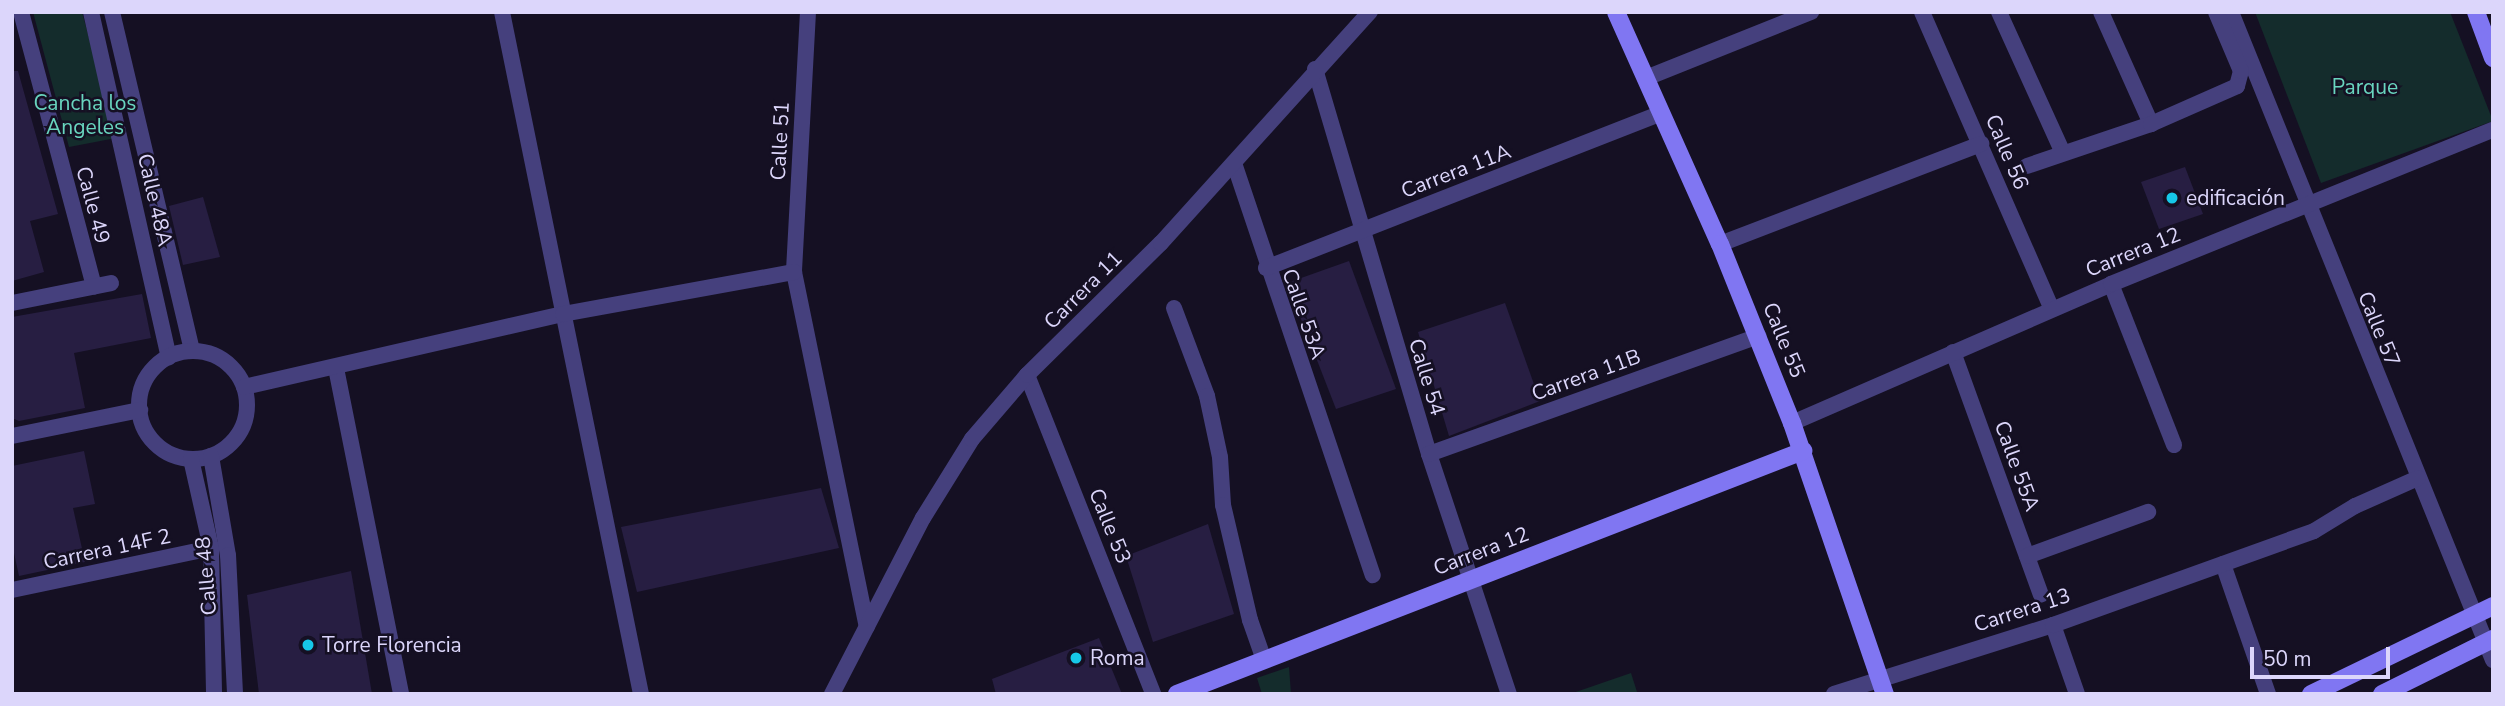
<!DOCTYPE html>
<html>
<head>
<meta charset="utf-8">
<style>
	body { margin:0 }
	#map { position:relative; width:2505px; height:706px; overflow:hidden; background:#151023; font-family:"Nunito Sans",sans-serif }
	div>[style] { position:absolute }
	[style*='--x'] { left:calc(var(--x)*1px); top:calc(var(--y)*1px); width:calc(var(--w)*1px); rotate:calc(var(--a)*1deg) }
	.green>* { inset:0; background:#142c2c }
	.building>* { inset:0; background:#271e42 }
	.street>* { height:16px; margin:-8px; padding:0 8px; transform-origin:8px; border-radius:8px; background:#45407d }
	.street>.ring { margin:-8px; padding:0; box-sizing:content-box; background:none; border:16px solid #45407d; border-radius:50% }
	.secondary>* { height:18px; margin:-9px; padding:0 9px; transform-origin:9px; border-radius:9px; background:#8076f2 }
	.dots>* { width:19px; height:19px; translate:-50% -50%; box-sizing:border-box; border:4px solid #151023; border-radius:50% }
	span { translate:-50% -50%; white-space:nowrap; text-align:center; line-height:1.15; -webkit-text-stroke:5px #151023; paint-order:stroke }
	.park-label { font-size:21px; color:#69d5bf }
	.street-label { font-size:21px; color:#dcd6fb }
	.poi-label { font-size:21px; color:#dcd6fb }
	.left { translate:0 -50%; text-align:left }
	.frame { position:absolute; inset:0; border:14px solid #dcd6fb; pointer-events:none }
	.scale { position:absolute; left:2250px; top:647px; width:140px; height:32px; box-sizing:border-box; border:4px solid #dcd6fb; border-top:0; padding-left:9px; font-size:21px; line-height:24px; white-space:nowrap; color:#dcd6fb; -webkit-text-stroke:5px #151023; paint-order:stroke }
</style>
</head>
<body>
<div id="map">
	<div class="green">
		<i style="clip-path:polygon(33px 12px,82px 12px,116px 138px,69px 147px)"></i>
		<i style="clip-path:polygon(2255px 12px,2450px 12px,2493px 121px,2321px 183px)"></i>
		<i style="clip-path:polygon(1289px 667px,1291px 694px,1262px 694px,1257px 678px)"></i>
		<i style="clip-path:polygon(1631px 673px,1637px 692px,1631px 694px,1570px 694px)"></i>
	</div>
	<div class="building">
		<i style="clip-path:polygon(12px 71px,18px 71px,58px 214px,30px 221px,44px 272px,12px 281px)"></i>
		<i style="clip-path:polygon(2185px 167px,2203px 214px,2159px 229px,2141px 182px)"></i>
		<i style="clip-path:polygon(203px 197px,220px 257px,183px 265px,169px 206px)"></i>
		<i style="clip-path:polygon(1349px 261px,1396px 389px,1336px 409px,1287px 283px)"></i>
		<i style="clip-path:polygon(142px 294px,151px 338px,74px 353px,85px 408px,19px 421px,12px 418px,12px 317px)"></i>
		<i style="clip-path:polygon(1505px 303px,1540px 401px,1449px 436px,1418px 332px)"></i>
		<i style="clip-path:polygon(84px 451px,95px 504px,73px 508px,85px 562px,19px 576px,12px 544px,12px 466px)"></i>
		<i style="clip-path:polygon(821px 488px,839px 548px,637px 592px,621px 527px)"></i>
		<i style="clip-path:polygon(1208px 524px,1234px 614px,1153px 642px,1126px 556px)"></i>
		<i style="clip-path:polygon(351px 571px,372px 694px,259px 694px,247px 595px)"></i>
		<i style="clip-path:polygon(1099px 638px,1122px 694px,996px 694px,992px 679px)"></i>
	</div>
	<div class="street">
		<i style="--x:21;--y:12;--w:284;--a:75.1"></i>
		<i style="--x:91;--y:12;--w:354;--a:77.3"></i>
		<i style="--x:112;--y:12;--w:348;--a:76.7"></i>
		<i style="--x:502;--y:12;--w:696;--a:78.48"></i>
		<i style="--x:808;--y:12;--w:260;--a:93.1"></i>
		<i style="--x:794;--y:272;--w:362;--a:78.4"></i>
		<i style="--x:1922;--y:12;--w:324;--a:66.4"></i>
		<i style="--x:1999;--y:12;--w:155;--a:65.6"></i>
		<i style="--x:2101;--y:12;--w:123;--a:65.9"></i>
		<i style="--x:2231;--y:12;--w:699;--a:67.99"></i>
		<i style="--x:1315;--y:69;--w:402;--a:73.5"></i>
		<i style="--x:1429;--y:454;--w:253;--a:71.6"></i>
		<i style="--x:1646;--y:78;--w:178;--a:-21.8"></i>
		<i style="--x:1234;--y:163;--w:435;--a:71.4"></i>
		<i style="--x:2027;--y:166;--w:131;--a:-18.7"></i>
		<i style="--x:2151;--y:124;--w:94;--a:-23.8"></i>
		<i style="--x:2237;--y:86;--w:16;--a:-75"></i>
		<i style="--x:2241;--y:71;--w:64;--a:-113"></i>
		<i style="--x:1720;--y:244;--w:280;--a:-21"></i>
		<i style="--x:1266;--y:268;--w:425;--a:-21.4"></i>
		<i style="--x:2111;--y:284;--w:173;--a:68.6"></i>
		<i style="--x:12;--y:303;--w:101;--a:-11.4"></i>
		<i style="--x:1174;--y:308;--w:94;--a:69.4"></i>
		<i style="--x:1207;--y:396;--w:62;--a:78"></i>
		<i style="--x:1220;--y:457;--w:48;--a:86.4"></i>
		<i style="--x:1223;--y:505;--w:118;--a:76.8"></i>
		<i style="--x:1250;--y:620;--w:42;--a:70.7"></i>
		<i class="ring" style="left:139px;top:351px;width:92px;height:92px"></i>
		<i style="--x:1953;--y:352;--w:258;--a:70.1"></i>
		<i style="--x:336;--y:368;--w:332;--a:78.7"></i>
		<i style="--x:1027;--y:375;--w:343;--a:68.4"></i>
		<i style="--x:244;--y:387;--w:327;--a:-12.9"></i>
		<i style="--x:563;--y:314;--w:235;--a:-10.3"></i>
		<i style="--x:1792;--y:423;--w:348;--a:-23.5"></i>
		<i style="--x:2111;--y:284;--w:412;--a:-22"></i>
		<i style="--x:12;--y:436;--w:131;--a:-11.5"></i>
		<i style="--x:1429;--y:454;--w:350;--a:-19.7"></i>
		<i style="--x:211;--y:456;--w:100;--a:80.3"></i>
		<i style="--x:228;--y:555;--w:139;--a:87.1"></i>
		<i style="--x:191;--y:459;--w:91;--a:77.3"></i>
		<i style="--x:211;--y:548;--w:146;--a:88.8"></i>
		<i style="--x:2027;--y:556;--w:129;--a:-20"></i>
		<i style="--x:2223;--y:564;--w:138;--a:70.9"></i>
		<i style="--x:12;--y:590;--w:203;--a:-11.9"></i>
		<i style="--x:2053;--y:625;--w:73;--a:70.8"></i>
		<i style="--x:832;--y:694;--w:198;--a:-62.7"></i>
		<i style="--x:923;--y:518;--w:93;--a:-58.2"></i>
		<i style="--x:972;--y:439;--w:84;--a:-49.3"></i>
		<i style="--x:1027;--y:375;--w:188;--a:-44.6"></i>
		<i style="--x:1161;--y:243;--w:312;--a:-47.9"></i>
		<i style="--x:1834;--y:694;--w:230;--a:-17.5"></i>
		<i style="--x:2053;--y:625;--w:277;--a:-19.8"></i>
		<i style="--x:2314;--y:531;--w:48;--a:-31.4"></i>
		<i style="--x:2355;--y:506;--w:69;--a:-24"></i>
	</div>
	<div class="secondary">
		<i style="--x:1616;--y:12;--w:254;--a:65.9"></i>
		<i style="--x:1720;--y:244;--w:193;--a:68.1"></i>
		<i style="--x:1792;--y:423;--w:287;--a:71.1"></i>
		<i style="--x:2476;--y:12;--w:49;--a:69.7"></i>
		<i style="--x:1177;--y:694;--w:672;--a:-21.22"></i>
		<i style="--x:2311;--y:694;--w:202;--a:-25.8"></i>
		<i style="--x:2382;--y:694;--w:124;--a:-26.4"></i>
	</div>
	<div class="dots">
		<i style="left:2172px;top:198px;background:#16c8e8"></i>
		<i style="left:308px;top:645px;background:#16c8e8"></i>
		<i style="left:1076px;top:658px;background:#16c8e8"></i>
	</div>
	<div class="park-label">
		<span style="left:2365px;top:87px">Parque</span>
		<span style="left:85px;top:115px">Cancha los<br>Angeles</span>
	</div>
	<div class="street-label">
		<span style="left:780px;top:141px;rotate:-87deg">Calle 51</span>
		<span style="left:2007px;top:152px;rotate:67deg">Calle 56</span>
		<span style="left:1456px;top:171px;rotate:-21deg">Carrera 11A</span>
		<span style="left:155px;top:200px;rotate:77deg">Calle 48A</span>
		<span style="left:93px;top:205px;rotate:75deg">Calle 49</span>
		<span style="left:2133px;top:252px;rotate:-22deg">Carrera 12</span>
		<span style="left:1083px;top:290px;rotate:-45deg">Carrera 11</span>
		<span style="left:1304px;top:314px;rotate:71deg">Calle 53A</span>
		<span style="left:2379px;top:329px;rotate:68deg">Calle 57</span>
		<span style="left:1784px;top:340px;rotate:68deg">Calle 55</span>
		<span style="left:1586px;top:375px;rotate:-20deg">Carrera 11B</span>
		<span style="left:1427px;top:377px;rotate:73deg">Calle 54</span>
		<span style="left:2017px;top:466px;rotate:70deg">Calle 55A</span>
		<span style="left:1110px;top:526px;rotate:68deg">Calle 53</span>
		<span style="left:107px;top:549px;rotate:-12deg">Carrera 14F 2</span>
		<span style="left:1481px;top:551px;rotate:-21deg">Carrera 12</span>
		<span style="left:206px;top:576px;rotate:-95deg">Calle 48</span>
		<span style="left:2022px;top:610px;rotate:-18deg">Carrera 13</span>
	</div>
	<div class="poi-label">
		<span class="left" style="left:2186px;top:198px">edificación</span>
		<span class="left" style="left:322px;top:645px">Torre Florencia</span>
		<span class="left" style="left:1090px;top:658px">Roma</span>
	</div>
	<div class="frame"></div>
	<div class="scale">50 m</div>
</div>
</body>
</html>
